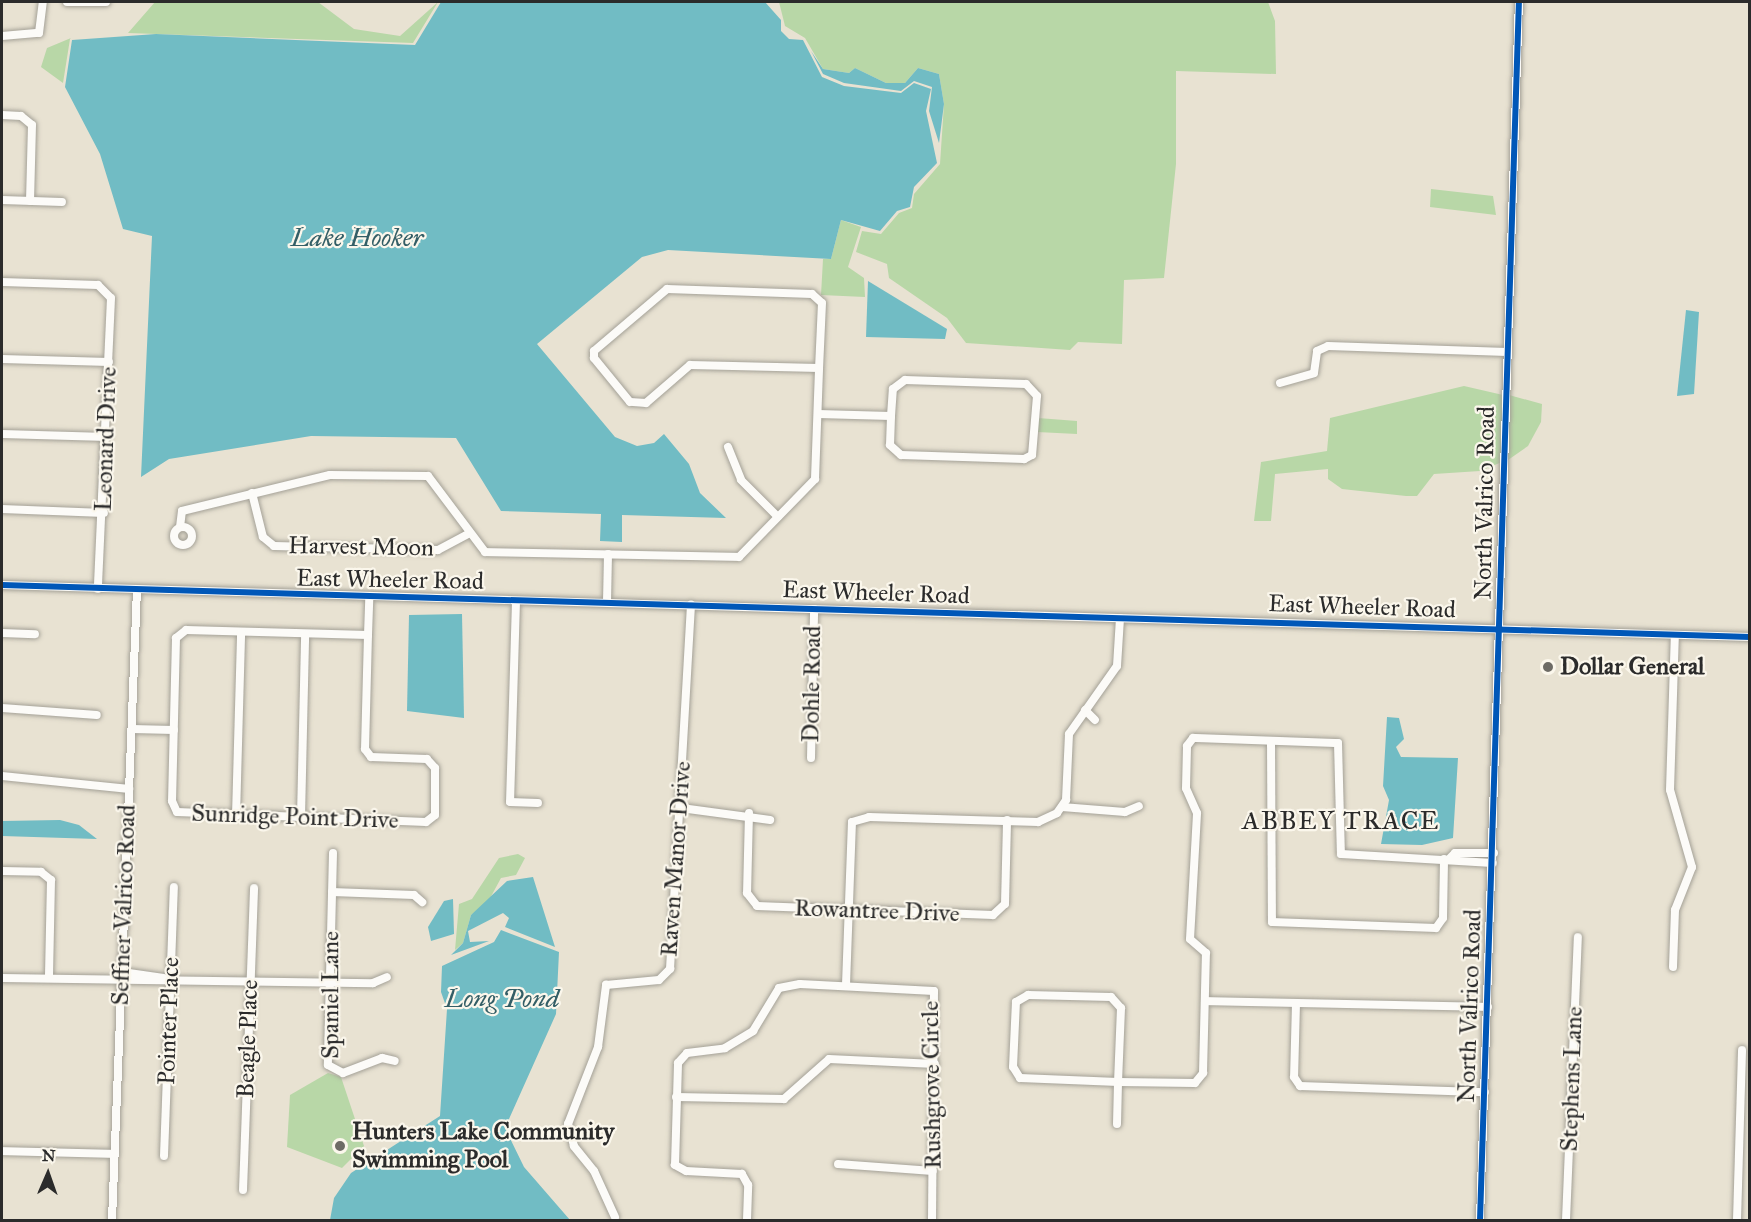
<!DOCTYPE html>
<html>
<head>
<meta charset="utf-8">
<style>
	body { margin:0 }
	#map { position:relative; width:1751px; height:1222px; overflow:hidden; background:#e8e2d2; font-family:"IM FELL Great Primer",serif }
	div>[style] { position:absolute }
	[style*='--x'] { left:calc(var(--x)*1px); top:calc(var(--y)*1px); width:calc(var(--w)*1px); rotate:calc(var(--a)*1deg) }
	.green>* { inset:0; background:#b8d7a7 }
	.water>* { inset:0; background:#71bcc4 }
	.roads { filter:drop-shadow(0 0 2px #a4a197) drop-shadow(0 0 2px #a4a197) }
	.minor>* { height:8px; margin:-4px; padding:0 4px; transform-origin:4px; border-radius:4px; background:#fcfbf8 }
	.minor>.ring { margin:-4px; padding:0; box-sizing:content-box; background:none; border:8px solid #fcfbf8; border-radius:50% }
	.cycleway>* { height:6px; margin:-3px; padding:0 3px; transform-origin:3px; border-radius:3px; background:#0057b8 }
	.dots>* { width:16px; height:16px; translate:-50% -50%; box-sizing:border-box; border:3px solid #fbf7ec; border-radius:50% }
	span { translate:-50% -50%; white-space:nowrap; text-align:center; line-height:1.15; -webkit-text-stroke:4.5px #fbf7ec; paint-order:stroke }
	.street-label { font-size:24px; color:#2b2b2b }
	.poi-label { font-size:24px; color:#2b2b2b; font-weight:700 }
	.left { translate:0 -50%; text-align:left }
	.water-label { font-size:26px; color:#335e66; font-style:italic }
	.neighbourhood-label { font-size:26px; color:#2b2b2b; letter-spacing:1.5px }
	.frame { position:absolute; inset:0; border:3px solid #2b2b2b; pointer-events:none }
	.north { position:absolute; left:18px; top:1144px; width:60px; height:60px; -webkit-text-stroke:4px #fbf7ec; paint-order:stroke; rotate:2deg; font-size:16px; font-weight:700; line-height:24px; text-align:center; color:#2b2b2b }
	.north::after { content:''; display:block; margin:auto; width:21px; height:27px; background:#2b2b2b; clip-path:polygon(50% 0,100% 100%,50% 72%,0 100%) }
</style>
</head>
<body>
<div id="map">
	<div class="green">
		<i style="clip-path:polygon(155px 2px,318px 2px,354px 29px,400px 36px,438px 2px,413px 43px,128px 33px)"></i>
		<i style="clip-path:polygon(779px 2px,1268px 2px,1275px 21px,1276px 74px,1176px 71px,1176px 164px,1164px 278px,1124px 280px,1122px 344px,1078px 342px,1070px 350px,966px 343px,947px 318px,889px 278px,887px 264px,856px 252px,862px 231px,881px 234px,899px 213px,912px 208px,914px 194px,940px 164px,944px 104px,939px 74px,918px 68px,905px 83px,886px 83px,855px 68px,849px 73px,823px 69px,805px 38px,785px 26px)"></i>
		<i style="clip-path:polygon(71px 38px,70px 39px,63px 83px,41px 67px,47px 48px)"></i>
		<i style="clip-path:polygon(1431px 189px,1493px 196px,1496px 215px,1430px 207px)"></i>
		<i style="clip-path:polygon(841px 220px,861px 227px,848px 267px,864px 278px,865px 297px,821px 295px,823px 259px,831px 259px)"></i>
		<i style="clip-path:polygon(1464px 386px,1503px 395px,1502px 462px,1480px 471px,1434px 474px,1417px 496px,1406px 496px,1342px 489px,1328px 479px,1328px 469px,1275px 474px,1271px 521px,1254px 521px,1261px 462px,1327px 451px,1330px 418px)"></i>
		<i style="clip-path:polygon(1509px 395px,1542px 404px,1541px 422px,1528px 446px,1508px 460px)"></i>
		<i style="clip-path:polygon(1038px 418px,1077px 421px,1077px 434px,1037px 432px)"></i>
		<i style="clip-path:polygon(518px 854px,525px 858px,516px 875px,501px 878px,488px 902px,471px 915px,463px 943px,455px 950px,459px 904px,472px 899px,499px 858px)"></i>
		<i style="clip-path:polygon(328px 1073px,341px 1077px,364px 1146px,342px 1168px,287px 1147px,290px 1095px)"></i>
	</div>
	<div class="water">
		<i style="clip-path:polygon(441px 2px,765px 2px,781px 20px,781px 31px,789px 39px,803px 40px,822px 77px,844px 86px,901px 93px,914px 83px,931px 89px,926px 111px,937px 163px,914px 187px,910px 207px,897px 211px,880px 231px,841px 220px,831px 259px,668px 250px,642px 257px,537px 344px,615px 437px,637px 446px,654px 443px,664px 434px,689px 464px,700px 493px,726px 518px,622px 515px,622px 542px,600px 541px,601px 514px,501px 511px,456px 438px,311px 436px,169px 459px,141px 477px,152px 236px,123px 229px,100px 154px,65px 87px,72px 40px,156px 34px,415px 45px)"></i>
		<i style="clip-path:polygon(811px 51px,823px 69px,849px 73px,855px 68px,886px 83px,905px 83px,918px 68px,939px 74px,944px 104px,939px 143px,929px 111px,932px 87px,914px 81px,901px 91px,844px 83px,823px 74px)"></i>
		<i style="clip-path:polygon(868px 281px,947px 329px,945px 339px,866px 337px)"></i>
		<i style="clip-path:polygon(1686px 310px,1699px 312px,1694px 394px,1677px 396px)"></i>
		<i style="clip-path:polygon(462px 614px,464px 718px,407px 711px,409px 615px)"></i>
		<i style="clip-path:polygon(1387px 717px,1399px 718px,1404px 739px,1396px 747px,1401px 757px,1458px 758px,1453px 838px,1422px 845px,1381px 844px,1389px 800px,1383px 786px)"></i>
		<i style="clip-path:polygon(60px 820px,79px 825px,97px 839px,2px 836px,2px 821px)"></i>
		<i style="clip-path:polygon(533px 877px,555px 947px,505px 927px,509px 918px,503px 913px,468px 931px,470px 942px,489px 941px,451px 955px,463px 943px,471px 915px,507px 881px)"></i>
		<i style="clip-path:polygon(453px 899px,454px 934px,431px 941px,428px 927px,444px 901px)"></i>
		<i style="clip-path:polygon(501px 930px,559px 952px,556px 1014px,505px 1128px,524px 1167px,570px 1220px,330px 1220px,334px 1198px,351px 1173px,440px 1116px,447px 1009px,441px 992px,442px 966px,494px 942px)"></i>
	</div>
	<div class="roads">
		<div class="minor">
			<i style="--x:67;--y:2;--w:39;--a:0"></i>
			<i style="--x:2;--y:36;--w:37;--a:-5"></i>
			<i style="--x:39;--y:33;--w:31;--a:-83"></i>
			<i style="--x:2;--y:115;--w:19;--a:3"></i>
			<i style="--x:21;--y:116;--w:14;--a:39"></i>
			<i style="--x:32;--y:125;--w:76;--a:91.5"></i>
			<i style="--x:2;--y:200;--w:60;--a:1.9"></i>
			<i style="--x:2;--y:282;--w:96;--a:1.8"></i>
			<i style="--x:98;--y:285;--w:18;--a:45"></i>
			<i style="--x:111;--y:298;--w:291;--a:92.6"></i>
			<i style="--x:667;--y:289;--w:145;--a:2"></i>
			<i style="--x:812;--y:294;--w:13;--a:42"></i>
			<i style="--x:822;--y:303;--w:65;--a:92.6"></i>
			<i style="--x:819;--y:368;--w:129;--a:-178.7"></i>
			<i style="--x:690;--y:365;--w:58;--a:139.2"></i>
			<i style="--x:646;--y:403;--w:16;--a:-176"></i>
			<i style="--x:630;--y:402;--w:57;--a:-129.3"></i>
			<i style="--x:594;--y:358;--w:7;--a:-90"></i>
			<i style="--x:594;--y:351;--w:96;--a:-40.3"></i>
			<i style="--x:2;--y:359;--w:107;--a:1.6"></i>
			<i style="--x:905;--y:380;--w:121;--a:1.9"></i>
			<i style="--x:1026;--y:384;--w:16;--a:47"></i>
			<i style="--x:1037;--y:396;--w:59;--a:94.8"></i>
			<i style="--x:1032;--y:455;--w:9;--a:153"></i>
			<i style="--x:1024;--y:459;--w:123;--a:-178.1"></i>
			<i style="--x:901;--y:455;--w:15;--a:-138"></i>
			<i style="--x:890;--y:445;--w:29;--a:-88"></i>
			<i style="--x:891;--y:416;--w:27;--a:-86"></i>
			<i style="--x:893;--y:389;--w:15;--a:-37"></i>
			<i style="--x:1280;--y:383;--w:35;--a:-16"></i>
			<i style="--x:1314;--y:373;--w:22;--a:-82"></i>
			<i style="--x:1317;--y:351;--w:12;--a:-24"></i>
			<i style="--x:1328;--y:346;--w:179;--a:1.9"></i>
			<i style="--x:818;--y:414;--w:73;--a:1.6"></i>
			<i style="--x:2;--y:434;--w:105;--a:1.6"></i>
			<i style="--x:728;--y:447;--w:35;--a:68"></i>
			<i style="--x:741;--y:480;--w:52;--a:45"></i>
			<i style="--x:252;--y:493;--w:45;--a:76"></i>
			<i style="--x:263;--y:537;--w:14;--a:39"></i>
			<i style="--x:274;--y:546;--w:164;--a:1.4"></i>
			<i style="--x:438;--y:550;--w:34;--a:-28"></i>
			<i style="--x:2;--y:509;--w:102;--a:2.2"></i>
			<i class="ring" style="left:174px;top:527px;width:10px;height:10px"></i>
			<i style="--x:180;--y:527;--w:16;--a:-83"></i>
			<i style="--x:182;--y:511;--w:152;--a:-13.7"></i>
			<i style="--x:330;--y:475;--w:98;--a:0.6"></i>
			<i style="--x:428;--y:476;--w:95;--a:53.1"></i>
			<i style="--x:485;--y:552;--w:254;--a:1.1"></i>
			<i style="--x:739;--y:557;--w:109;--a:-45.7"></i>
			<i style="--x:815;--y:479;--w:111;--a:-87.9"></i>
			<i style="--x:2;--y:585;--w:1749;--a:1.7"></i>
			<i style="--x:516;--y:601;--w:201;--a:91.7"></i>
			<i style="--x:510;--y:802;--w:28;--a:2"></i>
			<i style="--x:607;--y:602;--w:48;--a:-88.8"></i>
			<i style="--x:2;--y:633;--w:33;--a:2"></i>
			<i style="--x:368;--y:635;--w:182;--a:-178.4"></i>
			<i style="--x:186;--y:630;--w:13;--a:141"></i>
			<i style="--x:176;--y:638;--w:163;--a:91.4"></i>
			<i style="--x:172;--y:801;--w:12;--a:66"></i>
			<i style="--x:177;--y:812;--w:249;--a:2.3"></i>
			<i style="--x:426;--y:822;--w:11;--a:-38"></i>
			<i style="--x:435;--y:815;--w:47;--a:-90"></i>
			<i style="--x:435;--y:768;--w:12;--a:-132"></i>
			<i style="--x:427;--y:759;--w:56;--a:-178"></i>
			<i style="--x:371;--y:757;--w:10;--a:-127"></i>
			<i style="--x:365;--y:749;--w:114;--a:-88.5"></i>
			<i style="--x:368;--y:635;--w:37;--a:-88"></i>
			<i style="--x:2;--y:708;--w:95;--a:4.2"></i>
			<i style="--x:1085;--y:710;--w:14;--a:45"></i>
			<i style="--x:132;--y:729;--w:42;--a:1.4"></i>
			<i style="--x:1271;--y:741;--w:181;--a:89.7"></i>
			<i style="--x:1272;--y:922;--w:164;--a:2.1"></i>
			<i style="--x:1436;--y:928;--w:12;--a:-55"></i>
			<i style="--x:1443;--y:918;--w:59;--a:-89"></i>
			<i style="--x:811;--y:758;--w:149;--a:-88.8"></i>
			<i style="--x:2;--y:776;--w:128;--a:5.8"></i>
			<i style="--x:1062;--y:807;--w:63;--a:4.5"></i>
			<i style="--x:1125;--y:812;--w:15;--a:-23"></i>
			<i style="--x:681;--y:808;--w:90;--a:7.7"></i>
			<i style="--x:749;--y:813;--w:80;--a:91.4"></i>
			<i style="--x:747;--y:893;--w:16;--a:52"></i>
			<i style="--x:757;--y:906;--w:236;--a:2.2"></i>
			<i style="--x:993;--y:915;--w:16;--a:-43"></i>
			<i style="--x:1005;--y:904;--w:84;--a:-88.6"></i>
			<i style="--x:236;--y:816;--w:184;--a:-88.4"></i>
			<i style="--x:301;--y:817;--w:183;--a:-88.7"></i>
			<i style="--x:333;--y:853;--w:212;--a:91.4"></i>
			<i style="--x:328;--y:1065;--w:17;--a:28"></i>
			<i style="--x:343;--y:1073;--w:42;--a:-21"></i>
			<i style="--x:382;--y:1058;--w:13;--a:13"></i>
			<i style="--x:1449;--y:859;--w:8;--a:-45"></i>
			<i style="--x:1455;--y:853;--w:39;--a:0"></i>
			<i style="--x:2;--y:871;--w:39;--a:1"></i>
			<i style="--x:41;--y:872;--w:13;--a:39"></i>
			<i style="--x:51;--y:880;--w:98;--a:91.2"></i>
			<i style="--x:332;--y:892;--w:82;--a:2.1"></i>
			<i style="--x:414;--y:895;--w:11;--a:41"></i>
			<i style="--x:1673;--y:967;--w:57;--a:-88"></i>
			<i style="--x:1675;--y:910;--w:46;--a:-68.4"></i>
			<i style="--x:1692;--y:867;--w:80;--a:-105.9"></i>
			<i style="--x:1670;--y:790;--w:155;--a:-88.2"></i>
			<i style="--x:122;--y:972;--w:42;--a:8.1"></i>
			<i style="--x:2;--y:978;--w:371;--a:0.8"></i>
			<i style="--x:373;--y:983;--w:15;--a:-23"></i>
			<i style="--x:846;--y:985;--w:163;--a:-87.9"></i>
			<i style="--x:852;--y:822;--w:18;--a:-16"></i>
			<i style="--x:869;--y:817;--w:169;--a:1.7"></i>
			<i style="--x:1038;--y:822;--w:21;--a:-25"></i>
			<i style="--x:1057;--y:813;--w:16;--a:-55"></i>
			<i style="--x:1066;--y:800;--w:66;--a:-87.4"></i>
			<i style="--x:1069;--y:734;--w:83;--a:-54.8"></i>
			<i style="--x:1117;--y:666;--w:48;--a:-86.4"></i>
			<i style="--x:1028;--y:995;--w:83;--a:1.4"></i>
			<i style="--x:1111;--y:997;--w:15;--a:48"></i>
			<i style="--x:1121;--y:1008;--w:74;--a:92.3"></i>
			<i style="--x:1118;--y:1082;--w:98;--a:-177.7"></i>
			<i style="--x:1020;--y:1078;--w:13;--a:-122"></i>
			<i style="--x:1013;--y:1067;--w:65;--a:-87.4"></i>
			<i style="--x:1016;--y:1002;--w:14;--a:-30"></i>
			<i style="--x:1205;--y:1001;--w:283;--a:1.2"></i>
			<i style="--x:1296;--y:1003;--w:74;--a:91.5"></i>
			<i style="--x:1294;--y:1077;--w:11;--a:56"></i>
			<i style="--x:1300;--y:1086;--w:185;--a:1.9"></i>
			<i style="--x:676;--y:1097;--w:108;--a:1.1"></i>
			<i style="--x:784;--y:1099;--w:60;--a:-41.6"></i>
			<i style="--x:829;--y:1059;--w:106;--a:2.7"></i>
			<i style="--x:1117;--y:1124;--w:42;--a:-88.6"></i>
			<i style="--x:1118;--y:1082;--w:77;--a:0.7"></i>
			<i style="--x:1195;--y:1083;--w:13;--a:-51"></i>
			<i style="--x:1203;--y:1073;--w:120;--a:-88.6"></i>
			<i style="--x:1206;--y:953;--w:21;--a:-139"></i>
			<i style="--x:1190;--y:939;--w:126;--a:-86.8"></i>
			<i style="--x:1197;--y:813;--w:27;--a:-114"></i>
			<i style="--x:1186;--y:788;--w:42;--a:-88.6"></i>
			<i style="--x:1187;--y:746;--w:10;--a:-53"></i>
			<i style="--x:1193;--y:738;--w:145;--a:2"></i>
			<i style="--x:1338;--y:743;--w:111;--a:88.5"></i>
			<i style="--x:1341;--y:854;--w:152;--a:3.4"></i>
			<i style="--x:2;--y:1151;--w:112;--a:1.5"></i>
			<i style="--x:164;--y:1156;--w:269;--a:-87.9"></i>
			<i style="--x:838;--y:1164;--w:95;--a:4.2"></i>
			<i style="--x:243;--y:1190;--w:302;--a:-87.9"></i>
			<i style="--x:615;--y:1217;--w:51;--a:-114.5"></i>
			<i style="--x:594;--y:1171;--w:32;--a:-129"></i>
			<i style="--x:574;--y:1146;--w:23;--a:-105"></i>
			<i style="--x:568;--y:1124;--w:83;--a:-68.7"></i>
			<i style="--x:598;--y:1047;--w:63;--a:-82.6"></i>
			<i style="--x:606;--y:985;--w:53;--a:-5.4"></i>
			<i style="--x:659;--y:980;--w:16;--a:-45"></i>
			<i style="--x:670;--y:969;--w:365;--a:-86.7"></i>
			<i style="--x:112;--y:1220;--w:630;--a:-87.73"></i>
			<i style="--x:747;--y:1220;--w:35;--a:-88"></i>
			<i style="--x:748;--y:1185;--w:13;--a:-119"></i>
			<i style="--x:742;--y:1174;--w:56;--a:-176.9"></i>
			<i style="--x:686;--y:1171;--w:13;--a:-151"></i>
			<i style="--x:675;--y:1165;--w:102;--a:-88.3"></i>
			<i style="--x:678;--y:1063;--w:13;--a:-48"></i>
			<i style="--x:687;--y:1053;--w:38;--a:-7"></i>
			<i style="--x:725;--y:1048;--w:33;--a:-31"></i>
			<i style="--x:753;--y:1031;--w:50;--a:-58.8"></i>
			<i style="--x:779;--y:988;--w:21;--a:-11"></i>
			<i style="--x:800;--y:984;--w:134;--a:3"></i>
			<i style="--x:934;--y:991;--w:229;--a:90.5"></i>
			<i style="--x:1480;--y:1220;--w:1219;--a:-88.17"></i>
			<i style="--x:1566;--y:1220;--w:283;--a:-87.6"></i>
			<i style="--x:1737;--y:1220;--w:170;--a:-88.3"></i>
		</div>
	</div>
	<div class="cycleway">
		<i style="--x:2;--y:585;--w:1749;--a:1.7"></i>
		<i style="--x:1480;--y:1220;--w:1219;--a:-88.17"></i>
	</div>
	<div class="dots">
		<i style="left:1548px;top:667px;background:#6d6b65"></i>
		<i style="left:340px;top:1146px;background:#6d6b65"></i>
	</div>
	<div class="street-label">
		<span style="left:106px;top:439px;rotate:-88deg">Leonard Drive</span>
		<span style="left:1485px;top:503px;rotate:-89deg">North Valrico Road</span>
		<span style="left:361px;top:547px;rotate:1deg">Harvest Moon</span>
		<span style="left:390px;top:580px;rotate:1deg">East Wheeler Road</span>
		<span style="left:876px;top:593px;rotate:2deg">East Wheeler Road</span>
		<span style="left:1362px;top:607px;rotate:2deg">East Wheeler Road</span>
		<span style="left:812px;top:684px;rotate:-89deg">Dohle Road</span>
		<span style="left:295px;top:817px;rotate:2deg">Sunridge Point Drive</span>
		<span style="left:676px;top:859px;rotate:-86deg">Raven Manor Drive</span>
		<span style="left:124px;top:905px;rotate:-88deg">Seffner Valrico Road</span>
		<span style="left:877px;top:911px;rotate:2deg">Rowantree Drive</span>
		<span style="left:331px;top:995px;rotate:-90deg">Spaniel Lane</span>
		<span style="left:1470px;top:1006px;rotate:-88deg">North Valrico Road</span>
		<span style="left:169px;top:1021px;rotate:-88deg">Pointer Place</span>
		<span style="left:248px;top:1039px;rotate:-88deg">Beagle Place</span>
		<span style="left:1572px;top:1079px;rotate:-88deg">Stephens Lane</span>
		<span style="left:932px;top:1085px;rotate:-91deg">Rushgrove Circle</span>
	</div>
	<div class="poi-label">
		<span class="left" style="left:1560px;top:667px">Dollar General</span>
		<span class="left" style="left:352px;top:1146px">Hunters Lake Community<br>Swimming Pool</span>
	</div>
	<div class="water-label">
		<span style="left:357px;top:238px">Lake Hooker</span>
		<span style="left:502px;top:999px">Long Pond</span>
	</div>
	<div class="neighbourhood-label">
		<span style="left:1341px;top:821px">ABBEY TRACE</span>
	</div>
	<div class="frame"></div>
	<div class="north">N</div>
</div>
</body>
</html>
